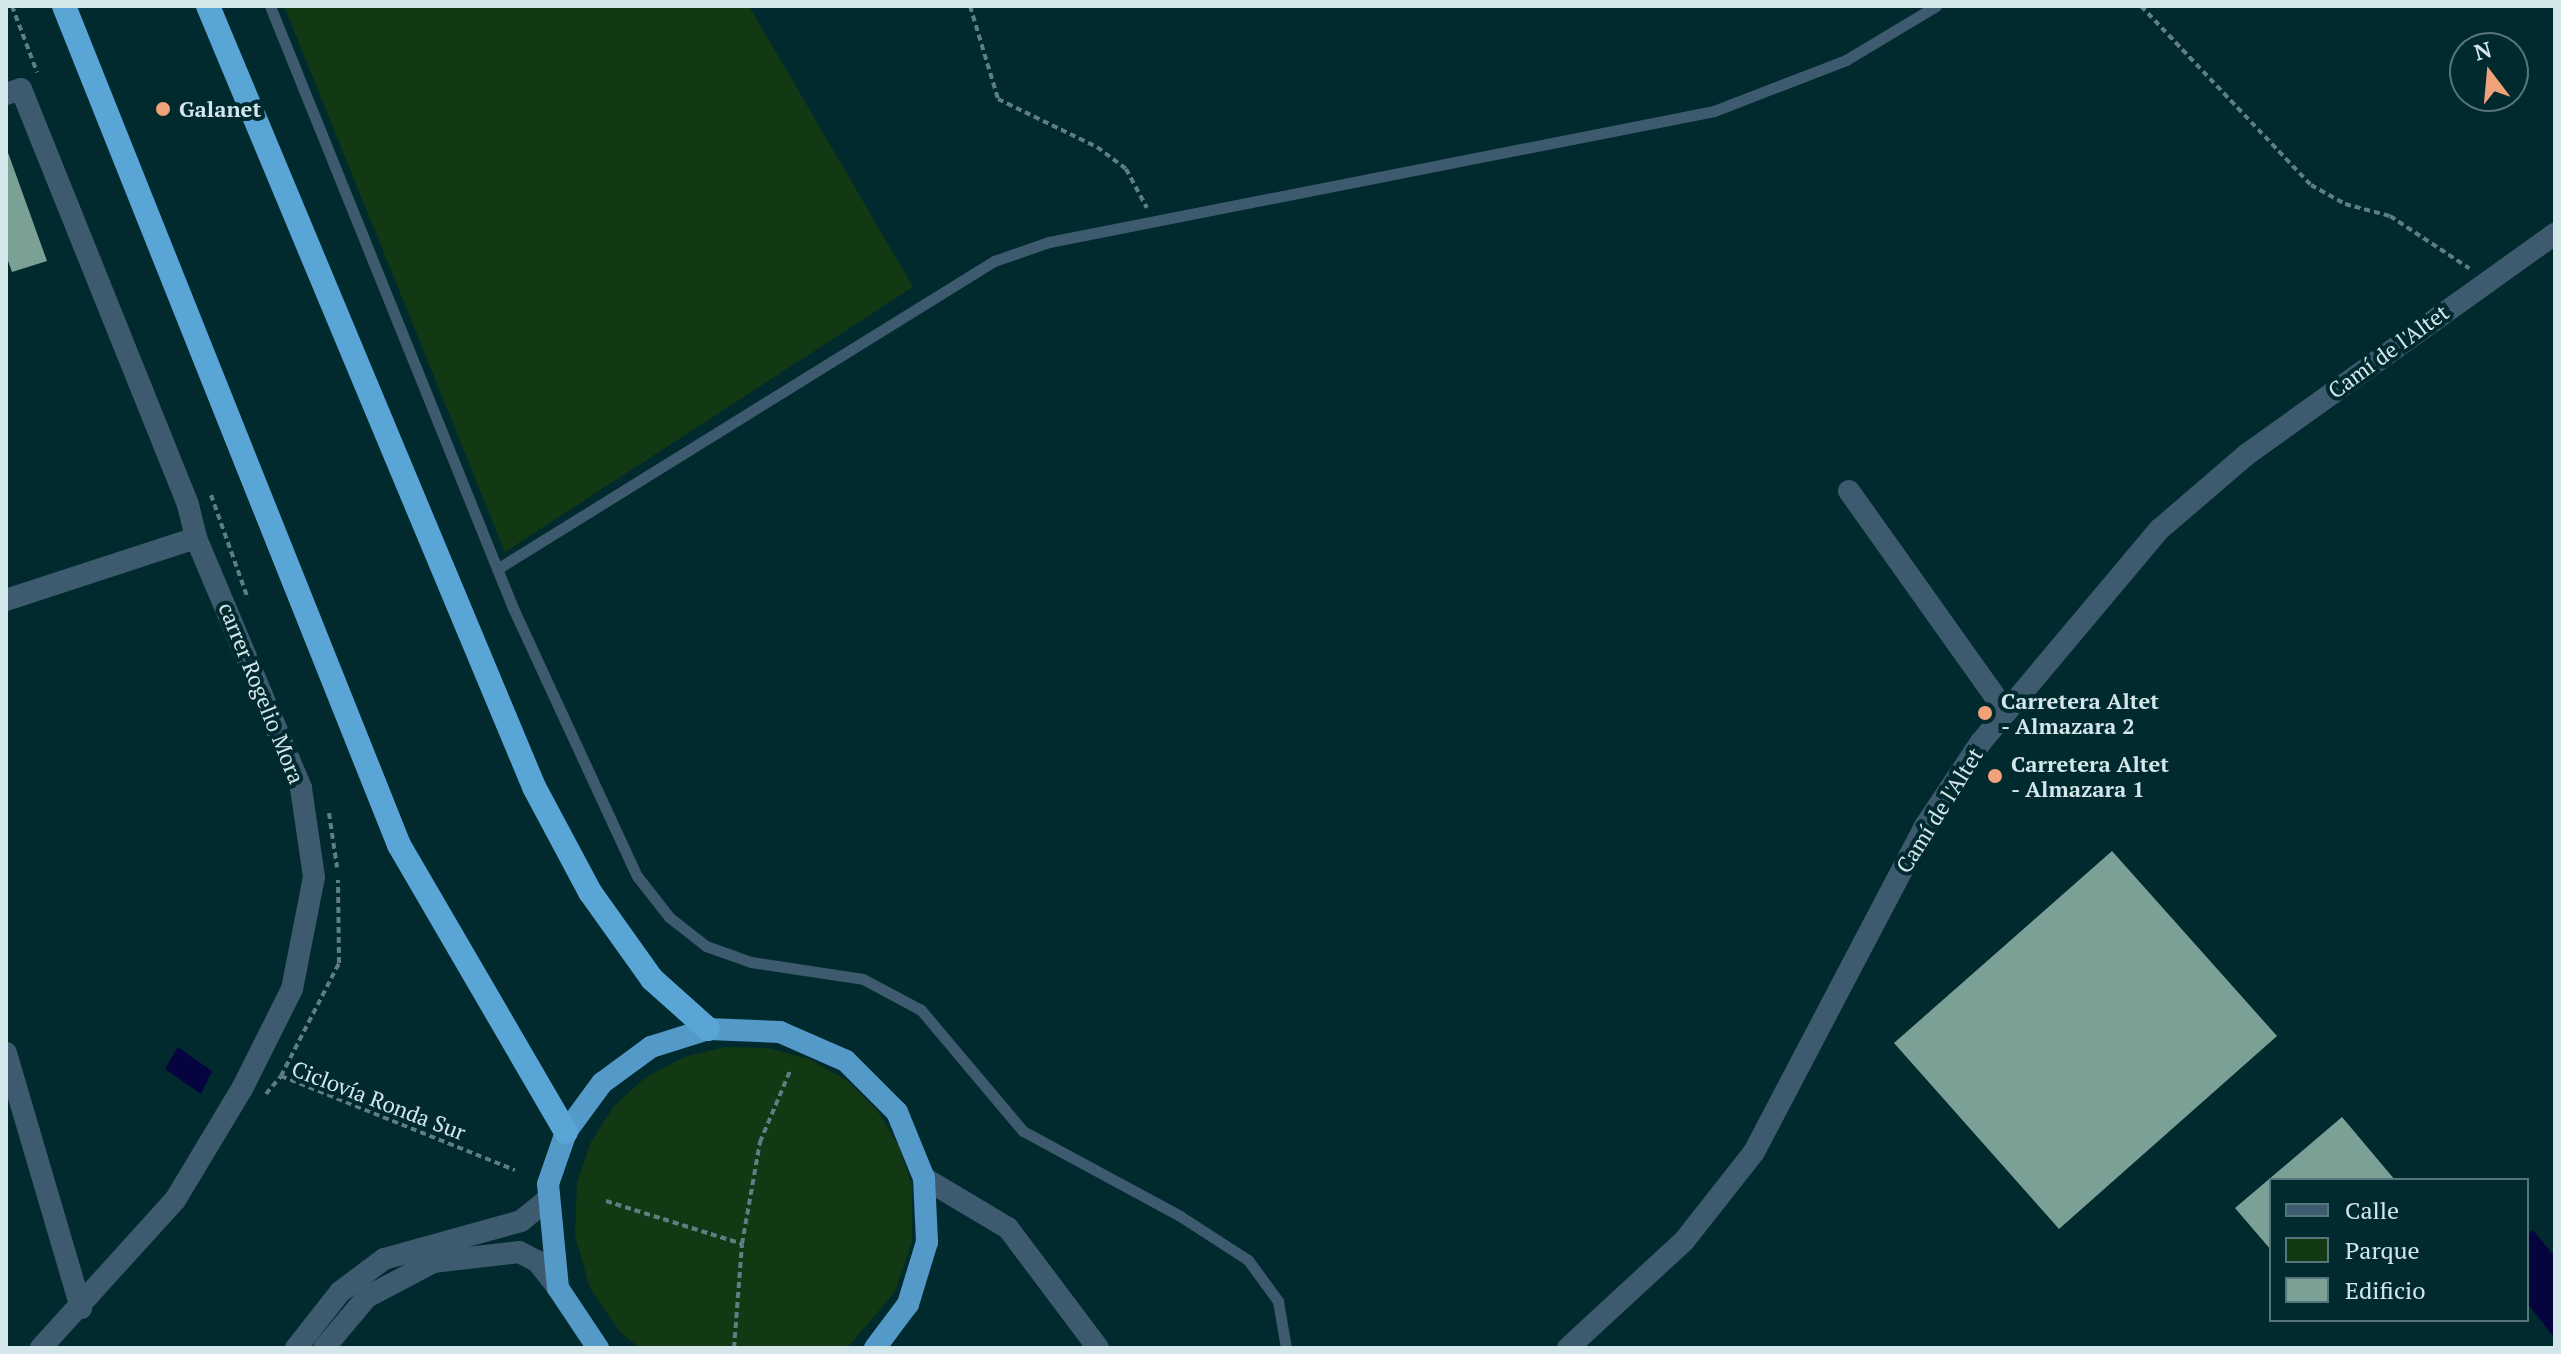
<!DOCTYPE html>
<html>
<head>
<meta charset="utf-8">
<style>
	body { margin:0 }
	#map { position:relative; width:2561px; height:1354px; overflow:hidden; background:#012a2f; font-family:"PT Serif",serif }
	div>[style] { position:absolute }
	[style*='--x'] { left:calc(var(--x)*1px); top:calc(var(--y)*1px); width:calc(var(--w)*1px); rotate:calc(var(--a)*1deg) }
	.green>* { inset:0; background:#133814 }
	.water>* { inset:0; background:#06043f }
	.building>* { inset:0; background:#7ba096 }
	.path>* { height:4px; margin-top:-2px; transform-origin:0; background:repeating-linear-gradient(90deg,#5e7e82 0 6px,transparent 0 10px) }
	.service>* { height:11px; margin:-5.5px; padding:0 5.5px; transform-origin:5.5px; border-radius:5.5px; background:#3d5a6e }
	.minor>* { height:22px; margin:-11px; padding:0 11px; transform-origin:11px; border-radius:11px; background:#3d5a6e }
	.trunk>* { height:22px; margin:-11px; padding:0 11px; transform-origin:11px; border-radius:11px; background:#549ac8 }
	.motorway>* { height:24px; margin:-12px; padding:0 12px; transform-origin:12px; border-radius:12px; background:#58a5d6 }
	.dots>* { width:22px; height:22px; translate:-50% -50%; box-sizing:border-box; border:4px solid #012a2f; border-radius:50% }
	span { translate:-50% -50%; white-space:nowrap; text-align:center; line-height:1.15; -webkit-text-stroke:8px #012a2f; paint-order:stroke }
	.poi-label { font-size:22px; color:#d3e7ea; font-weight:700 }
	.left { translate:0 -50%; text-align:left }
	.street-label { font-size:22px; color:#d3e7ea }
	.frame { position:absolute; inset:0; border:8px solid #d3e7ea; pointer-events:none }
	.legend { position:absolute; left:2269px; top:1178px; width:260px; height:144px; box-sizing:border-box; background:#012a2f; border:2px solid #55767a; margin:0; padding:10px 14px; list-style:none; font-size:24px; color:#d3e7ea }
	.legend li { display:flex; align-items:center; gap:16px; height:40px }
	.legend b { width:40px; border:2px solid #55767a }
	.north { position:absolute; left:2449px; top:32px; width:80px; height:80px; box-sizing:border-box; background:#012a2f; border:2px solid #55767a; border-radius:50%; rotate:344deg; font-size:22px; font-weight:700; line-height:32px; text-align:center; color:#d3e7ea }
	.north::after { content:''; display:block; margin:auto; width:28px; height:36px; background:#f0a279; clip-path:polygon(50% 0,100% 100%,50% 72%,0 100%) }
</style>
</head>
<body>
<div id="map">
	<div class="green">
		<i style="clip-path:polygon(284px 6px,749px 6px,913px 287px,505px 552px)"></i>
		<i style="clip-path:polygon(725px 1047px,768px 1048px,809px 1059px,846px 1080px,877px 1110px,899px 1146px,912px 1187px,912px 1241px,895px 1292px,847px 1348px,640px 1348px,620px 1332px,590px 1288px,575px 1236px,577px 1182px,591px 1142px,614px 1106px,646px 1077px,684px 1057px)"></i>
	</div>
	<div class="water">
		<i style="clip-path:polygon(178px 1047px,212px 1071px,201px 1094px,165px 1069px)"></i>
		<i style="clip-path:polygon(2533px 1230px,2555px 1257px,2553px 1336px,2527px 1303px,2527px 1235px)"></i>
	</div>
	<div class="building">
		<i style="clip-path:polygon(6px 147px,47px 261px,12px 272px,6px 255px)"></i>
		<i style="clip-path:polygon(2112px 851px,2277px 1036px,2059px 1229px,1894px 1043px)"></i>
		<i style="clip-path:polygon(2342px 1117px,2395px 1180px,2271px 1180px,2271px 1250px,2235px 1208px)"></i>
	</div>
	<div class="path">
		<i style="--x:12;--y:6;--w:71;--a:69.3"></i>
		<i style="--x:970;--y:6;--w:97;--a:73.2"></i>
		<i style="--x:998;--y:99;--w:110;--a:25.9"></i>
		<i style="--x:1097;--y:147;--w:36;--a:37"></i>
		<i style="--x:1126;--y:169;--w:44;--a:61.7"></i>
		<i style="--x:2141;--y:6;--w:247;--a:46.5"></i>
		<i style="--x:2311;--y:185;--w:39;--a:29"></i>
		<i style="--x:2345;--y:204;--w:47;--a:14.9"></i>
		<i style="--x:2390;--y:216;--w:95;--a:33.4"></i>
		<i style="--x:211;--y:495;--w:110;--a:70.4"></i>
		<i style="--x:329;--y:813;--w:55;--a:81.6"></i>
		<i style="--x:281;--y:1076;--w:127;--a:-62.8"></i>
		<i style="--x:339;--y:963;--w:83;--a:-90.7"></i>
		<i style="--x:266;--y:1094;--w:23;--a:-50"></i>
		<i style="--x:281;--y:1076;--w:252;--a:21.9"></i>
		<i style="--x:606;--y:1201;--w:143;--a:17.5"></i>
		<i style="--x:742;--y:1244;--w:104;--a:-80"></i>
		<i style="--x:760;--y:1142;--w:77;--a:-67.1"></i>
		<i style="--x:734;--y:1348;--w:104;--a:-85.6"></i>
	</div>
	<div class="service">
		<i style="--x:270;--y:6;--w:649;--a:68.02"></i>
		<i style="--x:513;--y:608;--w:295;--a:65.2"></i>
		<i style="--x:637;--y:876;--w:52;--a:52"></i>
		<i style="--x:669;--y:917;--w:47;--a:38.1"></i>
		<i style="--x:706;--y:946;--w:48;--a:19.6"></i>
		<i style="--x:751;--y:962;--w:113;--a:8.6"></i>
		<i style="--x:863;--y:979;--w:66;--a:28.1"></i>
		<i style="--x:921;--y:1010;--w:158;--a:49.9"></i>
		<i style="--x:1023;--y:1131;--w:179;--a:28.4"></i>
		<i style="--x:1180;--y:1216;--w:81;--a:32.9"></i>
		<i style="--x:1248;--y:1260;--w:51;--a:53.8"></i>
		<i style="--x:1278;--y:1301;--w:48;--a:80.3"></i>
		<i style="--x:497;--y:569;--w:585;--a:-31.79"></i>
		<i style="--x:994;--y:261;--w:58;--a:-19.1"></i>
		<i style="--x:1049;--y:242;--w:678;--a:-11.14"></i>
		<i style="--x:1714;--y:111;--w:142;--a:-21.1"></i>
		<i style="--x:1846;--y:60;--w:105;--a:-31"></i>
	</div>
	<div class="minor">
		<i style="--x:6;--y:94;--w:16;--a:-18"></i>
		<i style="--x:21;--y:89;--w:448;--a:68.1"></i>
		<i style="--x:188;--y:505;--w:34;--a:76"></i>
		<i style="--x:196;--y:538;--w:271;--a:67.2"></i>
		<i style="--x:301;--y:788;--w:90;--a:81.7"></i>
		<i style="--x:314;--y:877;--w:114;--a:101.1"></i>
		<i style="--x:292;--y:989;--w:110;--a:116.6"></i>
		<i style="--x:243;--y:1087;--w:132;--a:121"></i>
		<i style="--x:175;--y:1200;--w:200;--a:132.2"></i>
		<i style="--x:1849;--y:491;--w:271;--a:54.6"></i>
		<i style="--x:6;--y:600;--w:200;--a:-18.1"></i>
		<i style="--x:6;--y:1053;--w:266;--a:73.6"></i>
		<i style="--x:924;--y:1178;--w:98;--a:30.8"></i>
		<i style="--x:1008;--y:1228;--w:150;--a:53.1"></i>
		<i style="--x:296;--y:1348;--w:71;--a:-51.8"></i>
		<i style="--x:340;--y:1292;--w:55;--a:-36.9"></i>
		<i style="--x:384;--y:1259;--w:142;--a:-15.5"></i>
		<i style="--x:521;--y:1221;--w:36;--a:-39"></i>
		<i style="--x:324;--y:1348;--w:67;--a:-49.9"></i>
		<i style="--x:367;--y:1297;--w:75;--a:-27.9"></i>
		<i style="--x:433;--y:1262;--w:87;--a:-6.6"></i>
		<i style="--x:519;--y:1252;--w:20;--a:27"></i>
		<i style="--x:537;--y:1261;--w:34;--a:52"></i>
		<i style="--x:1568;--y:1348;--w:158;--a:-42.7"></i>
		<i style="--x:1684;--y:1241;--w:113;--a:-51.8"></i>
		<i style="--x:1754;--y:1152;--w:368;--a:-62.3"></i>
		<i style="--x:1925;--y:826;--w:101;--a:-56.3"></i>
		<i style="--x:1981;--y:742;--w:278;--a:-50"></i>
		<i style="--x:2160;--y:529;--w:113;--a:-40.7"></i>
		<i style="--x:2246;--y:455;--w:380;--a:-35.6"></i>
	</div>
	<div class="trunk">
		<i style="--x:598;--y:1348;--w:72;--a:-123.7"></i>
		<i style="--x:558;--y:1288;--w:104;--a:-95.5"></i>
		<i style="--x:548;--y:1184;--w:55;--a:-70.9"></i>
		<i style="--x:566;--y:1132;--w:61;--a:-53.7"></i>
		<i style="--x:602;--y:1083;--w:61;--a:-36.3"></i>
		<i style="--x:651;--y:1047;--w:60;--a:-17.5"></i>
		<i style="--x:708;--y:1029;--w:72;--a:2.4"></i>
		<i style="--x:780;--y:1032;--w:72;--a:23.7"></i>
		<i style="--x:846;--y:1061;--w:72;--a:45"></i>
		<i style="--x:897;--y:1112;--w:71;--a:67.8"></i>
		<i style="--x:924;--y:1178;--w:64;--a:87.3"></i>
		<i style="--x:927;--y:1242;--w:65;--a:107"></i>
		<i style="--x:908;--y:1304;--w:55;--a:126.9"></i>
	</div>
	<div class="motorway">
		<i style="--x:64;--y:6;--w:903;--a:68.23"></i>
		<i style="--x:399;--y:845;--w:332;--a:59.8"></i>
		<i style="--x:208;--y:6;--w:846;--a:67.34"></i>
		<i style="--x:534;--y:787;--w:119;--a:61.9"></i>
		<i style="--x:590;--y:892;--w:107;--a:54.5"></i>
		<i style="--x:652;--y:979;--w:75;--a:41.8"></i>
	</div>
	<div class="dots">
		<i style="left:163px;top:109px;background:#f0a279"></i>
		<i style="left:1985px;top:713px;background:#f0a279"></i>
		<i style="left:1995px;top:776px;background:#f0a279"></i>
	</div>
	<div class="poi-label">
		<span class="left" style="left:179px;top:109px">Galanet</span>
		<span class="left" style="left:2001px;top:713px">Carretera Altet<br>- Almazara 2</span>
		<span class="left" style="left:2011px;top:776px">Carretera Altet<br>- Almazara 1</span>
	</div>
	<div class="street-label">
		<span style="left:2388px;top:351px;rotate:-36deg">Camí de l'Altet</span>
		<span style="left:262px;top:693px;rotate:68deg">carrer Rogelio Mora</span>
		<span style="left:1939px;top:810px;rotate:-58deg">Camí de l'Altet</span>
		<span style="left:379px;top:1100px;rotate:21deg">Ciclovía Ronda Sur</span>
	</div>
	<div class="frame"></div>
	<ul class="legend">
	<li><b style="height:10px;background:#3d5a6e"></b>Calle</li>
	<li><b style="height:22px;background:#133814"></b>Parque</li>
	<li><b style="height:22px;background:#7ba096"></b>Edificio</li>
	</ul>
	<div class="north">N</div>
</div>
</body>
</html>
